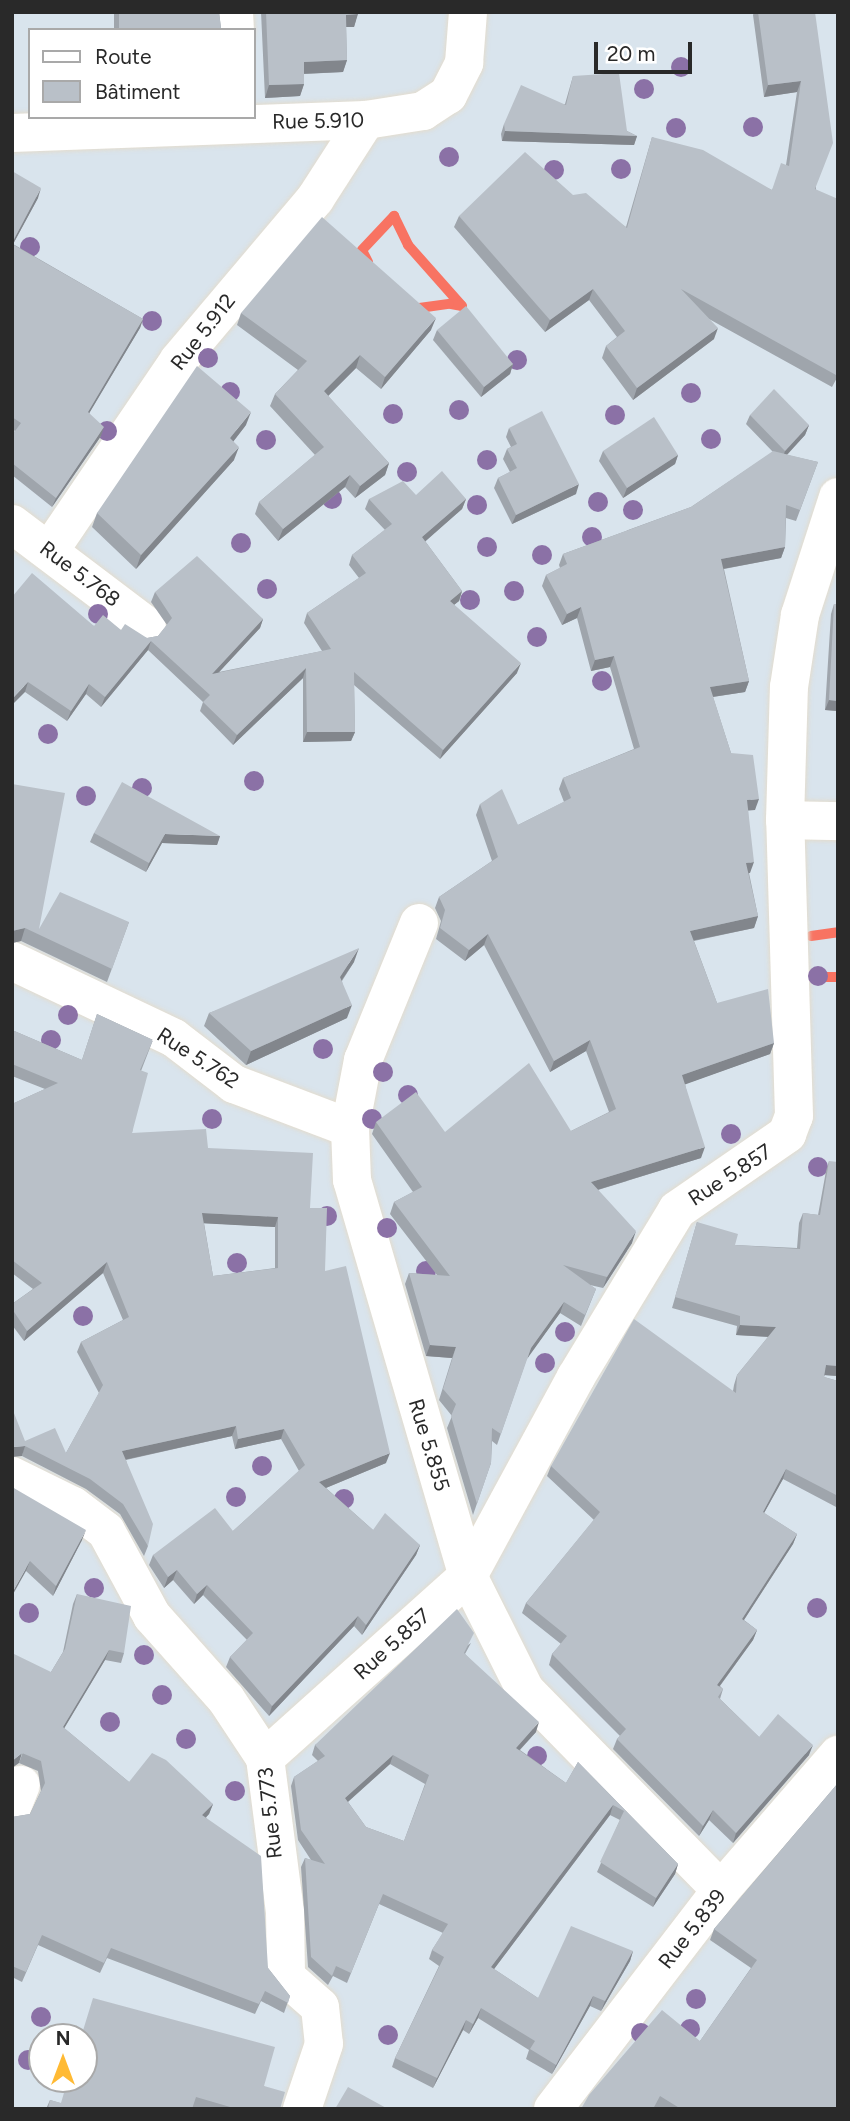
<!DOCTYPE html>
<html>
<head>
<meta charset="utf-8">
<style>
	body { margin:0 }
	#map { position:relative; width:850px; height:2121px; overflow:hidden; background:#d9e4ed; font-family:Figtree,sans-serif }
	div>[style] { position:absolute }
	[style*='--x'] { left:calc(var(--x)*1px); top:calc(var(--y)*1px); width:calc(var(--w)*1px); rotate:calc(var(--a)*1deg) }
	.stream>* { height:10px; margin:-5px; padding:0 5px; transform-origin:5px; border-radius:5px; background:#f87362 }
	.roads { filter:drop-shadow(0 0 2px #e3dcce) drop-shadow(0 0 2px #e3dcce) }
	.minor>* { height:38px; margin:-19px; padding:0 19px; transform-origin:19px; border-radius:19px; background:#fff }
	.trees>* { width:20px; height:20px; margin:-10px; border-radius:50%; background:#8b71a6 }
	.wall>* { inset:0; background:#9fa5ac }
	.shaded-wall>* { inset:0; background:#82868c }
	.building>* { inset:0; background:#b9c0c8 }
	span { translate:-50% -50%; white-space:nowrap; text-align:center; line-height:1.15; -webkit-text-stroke:7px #fff; paint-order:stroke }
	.street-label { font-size:21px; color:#292929 }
	.frame { position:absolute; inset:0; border:14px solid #292929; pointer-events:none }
	.legend { position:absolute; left:28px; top:28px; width:228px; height:91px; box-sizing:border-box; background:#fff; border:2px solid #a9a9a9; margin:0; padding:9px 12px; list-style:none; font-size:21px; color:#292929 }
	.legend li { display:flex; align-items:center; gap:14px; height:35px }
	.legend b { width:35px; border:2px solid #a9a9a9 }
	.north { position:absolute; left:28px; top:2023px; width:70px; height:70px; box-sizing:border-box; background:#fff; border:2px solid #a9a9a9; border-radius:50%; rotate:0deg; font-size:19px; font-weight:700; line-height:28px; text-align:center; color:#292929 }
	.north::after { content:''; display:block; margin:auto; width:24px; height:32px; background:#ffba34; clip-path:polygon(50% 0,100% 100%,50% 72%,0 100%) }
	.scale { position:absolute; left:594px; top:42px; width:98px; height:32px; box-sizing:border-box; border:4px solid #292929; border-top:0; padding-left:9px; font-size:21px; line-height:24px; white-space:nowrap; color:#292929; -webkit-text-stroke:5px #fff; paint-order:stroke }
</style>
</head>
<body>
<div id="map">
	<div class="stream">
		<i style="--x:368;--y:262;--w:13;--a:-117"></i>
		<i style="--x:362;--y:250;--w:47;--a:-46.7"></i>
		<i style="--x:394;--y:216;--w:32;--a:64"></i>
		<i style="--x:408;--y:245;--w:81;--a:48.5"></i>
		<i style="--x:462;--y:306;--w:11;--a:-170"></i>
		<i style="--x:412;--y:309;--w:37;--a:-8"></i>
		<i style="--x:811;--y:936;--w:27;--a:-8"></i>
		<i style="--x:813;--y:977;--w:25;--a:0"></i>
	</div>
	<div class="roads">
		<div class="minor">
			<i style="--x:234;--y:12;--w:18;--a:87"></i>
			<i style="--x:12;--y:133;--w:354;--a:-2.1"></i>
			<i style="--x:366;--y:120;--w:58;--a:-9"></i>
			<i style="--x:423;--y:111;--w:30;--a:-33"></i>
			<i style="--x:448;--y:95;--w:36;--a:-63"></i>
			<i style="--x:464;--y:63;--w:51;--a:-85.5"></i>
			<i style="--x:12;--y:524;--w:169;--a:37.1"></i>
			<i style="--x:50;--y:550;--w:230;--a:-55.8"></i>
			<i style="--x:179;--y:360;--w:211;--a:-49.8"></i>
			<i style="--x:315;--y:199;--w:94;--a:-57.2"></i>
			<i style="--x:785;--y:820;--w:53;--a:1.1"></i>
			<i style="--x:419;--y:923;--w:148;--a:112.2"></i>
			<i style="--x:363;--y:1060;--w:69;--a:100.8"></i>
			<i style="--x:350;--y:1128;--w:52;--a:87.8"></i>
			<i style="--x:352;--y:1180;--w:413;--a:73.7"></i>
			<i style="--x:468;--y:1576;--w:127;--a:63.4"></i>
			<i style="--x:525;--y:1690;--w:280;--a:45.6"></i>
			<i style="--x:12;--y:961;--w:179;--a:25.4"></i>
			<i style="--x:174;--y:1038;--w:76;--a:37.5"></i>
			<i style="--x:234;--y:1084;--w:124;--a:20.8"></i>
			<i style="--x:12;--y:1476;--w:68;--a:26.2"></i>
			<i style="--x:73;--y:1506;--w:41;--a:37.1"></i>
			<i style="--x:106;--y:1531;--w:97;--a:61.6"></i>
			<i style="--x:152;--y:1616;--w:111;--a:48.3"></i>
			<i style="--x:226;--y:1699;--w:71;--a:56.5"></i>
			<i style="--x:265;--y:1758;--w:154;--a:82.6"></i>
			<i style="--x:285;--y:1911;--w:66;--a:89.1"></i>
			<i style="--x:286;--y:1977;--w:45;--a:41.4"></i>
			<i style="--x:320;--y:2007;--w:37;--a:84"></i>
			<i style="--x:324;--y:2044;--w:69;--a:108.7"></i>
			<i style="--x:265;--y:1758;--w:273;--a:-41.9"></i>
			<i style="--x:468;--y:1576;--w:226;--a:-61.5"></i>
			<i style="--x:576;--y:1377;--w:195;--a:-58.8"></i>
			<i style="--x:677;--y:1210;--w:134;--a:-34.6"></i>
			<i style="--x:787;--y:1134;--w:19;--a:-69"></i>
			<i style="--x:794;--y:1116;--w:296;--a:-91.7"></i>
			<i style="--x:785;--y:820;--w:133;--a:-88.3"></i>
			<i style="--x:789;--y:687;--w:73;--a:-81.3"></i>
			<i style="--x:800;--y:615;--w:124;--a:-72.1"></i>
			<i style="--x:12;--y:1807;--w:24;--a:-68"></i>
			<i style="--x:553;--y:2109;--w:276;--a:-52.5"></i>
			<i style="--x:721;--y:1890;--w:179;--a:-49.1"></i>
		</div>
	</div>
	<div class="trees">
		<i style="left:681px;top:67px"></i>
		<i style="left:644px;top:89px"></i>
		<i style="left:753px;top:127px"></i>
		<i style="left:676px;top:128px"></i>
		<i style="left:449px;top:157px"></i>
		<i style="left:621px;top:169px"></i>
		<i style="left:554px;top:170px"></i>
		<i style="left:30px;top:247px"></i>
		<i style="left:152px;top:321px"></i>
		<i style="left:208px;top:358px"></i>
		<i style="left:517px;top:360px"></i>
		<i style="left:230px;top:392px"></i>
		<i style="left:691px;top:393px"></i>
		<i style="left:459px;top:410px"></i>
		<i style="left:393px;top:414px"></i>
		<i style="left:615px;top:415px"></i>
		<i style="left:107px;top:431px"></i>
		<i style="left:711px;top:439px"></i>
		<i style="left:266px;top:440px"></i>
		<i style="left:487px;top:460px"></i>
		<i style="left:407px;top:472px"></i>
		<i style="left:332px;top:499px"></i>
		<i style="left:598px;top:502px"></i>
		<i style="left:477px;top:505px"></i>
		<i style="left:633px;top:510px"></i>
		<i style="left:592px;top:537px"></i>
		<i style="left:241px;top:543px"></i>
		<i style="left:487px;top:547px"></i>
		<i style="left:542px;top:555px"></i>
		<i style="left:267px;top:589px"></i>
		<i style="left:514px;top:591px"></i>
		<i style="left:470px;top:600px"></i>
		<i style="left:98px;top:614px"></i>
		<i style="left:537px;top:637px"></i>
		<i style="left:602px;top:681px"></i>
		<i style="left:48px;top:734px"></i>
		<i style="left:254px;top:781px"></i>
		<i style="left:142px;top:788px"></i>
		<i style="left:86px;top:796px"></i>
		<i style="left:818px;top:976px"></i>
		<i style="left:68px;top:1015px"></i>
		<i style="left:51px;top:1040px"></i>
		<i style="left:323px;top:1049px"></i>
		<i style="left:383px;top:1072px"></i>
		<i style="left:408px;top:1095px"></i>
		<i style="left:212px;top:1119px"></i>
		<i style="left:372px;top:1119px"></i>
		<i style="left:731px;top:1134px"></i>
		<i style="left:818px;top:1167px"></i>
		<i style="left:327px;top:1216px"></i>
		<i style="left:387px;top:1228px"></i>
		<i style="left:237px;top:1263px"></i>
		<i style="left:426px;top:1271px"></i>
		<i style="left:83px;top:1316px"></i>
		<i style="left:565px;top:1332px"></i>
		<i style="left:545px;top:1363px"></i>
		<i style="left:262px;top:1466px"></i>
		<i style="left:236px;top:1497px"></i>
		<i style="left:344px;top:1499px"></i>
		<i style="left:94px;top:1588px"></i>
		<i style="left:817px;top:1608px"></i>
		<i style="left:29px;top:1613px"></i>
		<i style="left:144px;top:1655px"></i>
		<i style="left:162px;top:1695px"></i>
		<i style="left:110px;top:1722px"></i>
		<i style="left:186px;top:1739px"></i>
		<i style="left:537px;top:1756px"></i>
		<i style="left:235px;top:1791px"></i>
		<i style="left:696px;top:1999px"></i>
		<i style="left:41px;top:2017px"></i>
		<i style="left:690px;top:2029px"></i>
		<i style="left:641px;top:2033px"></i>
		<i style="left:388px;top:2035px"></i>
		<i style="left:28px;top:2060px"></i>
	</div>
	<div class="wall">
		<i style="clip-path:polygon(114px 12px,219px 12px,221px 28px,223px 30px,114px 30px)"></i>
		<i style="clip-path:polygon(261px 12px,358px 12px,354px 27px,346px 27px,347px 60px,343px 72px,304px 74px,304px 84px,300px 96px,265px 98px)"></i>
		<i style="clip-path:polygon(754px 12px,815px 12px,816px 189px,838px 376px,832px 387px,709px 319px,714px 339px,633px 400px,602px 358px,606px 346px,617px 337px,589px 300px,545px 332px,454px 227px,459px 216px,573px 195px,626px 227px,652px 137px,772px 190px,786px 165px,797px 92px,764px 97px,753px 15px)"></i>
		<i style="clip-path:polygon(573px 76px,627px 131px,637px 136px,634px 145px,502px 141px,501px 134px,504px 124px,565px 104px)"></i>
		<i style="clip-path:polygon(12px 171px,38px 198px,13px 244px,143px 319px,140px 328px,89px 413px,101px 436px,52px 507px,12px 475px,12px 435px,15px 431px,12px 429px)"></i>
		<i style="clip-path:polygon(241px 313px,431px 330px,381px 389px,356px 368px,328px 396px,389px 463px,385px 475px,355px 498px,345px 487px,278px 541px,255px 514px,259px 502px,315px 455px,270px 406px,275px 394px,298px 370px,237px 325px)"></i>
		<i style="clip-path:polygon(437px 330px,513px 364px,510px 374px,481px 397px,433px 340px)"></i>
		<i style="clip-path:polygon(750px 415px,809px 425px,805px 435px,787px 455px,818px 462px,796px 521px,786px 518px,785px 547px,781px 558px,724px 569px,749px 681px,745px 692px,713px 697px,731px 753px,755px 810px,748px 810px,750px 873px,749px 873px,758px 916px,754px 928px,694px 941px,717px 1003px,774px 1043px,770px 1054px,685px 1084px,701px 1158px,598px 1190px,632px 1243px,603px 1288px,590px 1285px,596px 1289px,581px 1326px,560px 1313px,527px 1358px,497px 1445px,492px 1441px,491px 1463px,473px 1515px,447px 1428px,452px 1416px,439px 1400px,452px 1358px,426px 1356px,405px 1284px,409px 1273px,437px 1275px,390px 1214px,394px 1202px,413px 1192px,372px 1134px,376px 1122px,445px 1132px,571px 1131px,609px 1112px,586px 1051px,550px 1072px,484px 945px,465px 961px,436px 939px,441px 921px,435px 908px,439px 897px,492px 861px,476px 815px,480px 804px,518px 825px,564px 802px,559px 789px,563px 778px,634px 749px,610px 667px,591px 671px,577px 618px,562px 625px,542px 586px,546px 575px,560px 568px,559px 565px,563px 554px,691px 507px,773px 452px,746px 424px)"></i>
		<i style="clip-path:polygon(246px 425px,233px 442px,234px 460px,136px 569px,92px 527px,97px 513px)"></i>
		<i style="clip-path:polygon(509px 428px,576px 494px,512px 524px,494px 488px,498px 478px,510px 472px,503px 459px,507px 449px,511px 447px,506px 437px)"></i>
		<i style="clip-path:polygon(603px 451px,678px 455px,675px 464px,623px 498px,599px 461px)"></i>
		<i style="clip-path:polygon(416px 495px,466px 499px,462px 509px,425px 541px,462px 591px,459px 601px,454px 605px,517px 673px,440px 759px,354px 685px,355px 732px,351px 741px,303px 742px,303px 678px,233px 745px,200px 711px,203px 702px,148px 650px,101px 707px,86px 694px,67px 721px,25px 692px,12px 597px,94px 626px,121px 630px,147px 638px,158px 636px,167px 625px,151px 602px,155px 592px,263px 619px,260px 628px,219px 672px,322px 651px,304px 623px,307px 613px,359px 578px,349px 565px,352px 555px,385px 530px,365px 509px,369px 499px)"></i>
		<i style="clip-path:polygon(834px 604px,838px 604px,838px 711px,825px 710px,831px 614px)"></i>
		<i style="clip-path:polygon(12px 784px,39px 929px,129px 922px,107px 982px,21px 941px,12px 943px)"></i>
		<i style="clip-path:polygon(94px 833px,220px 836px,217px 845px,162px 843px,146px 872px,90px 842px)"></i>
		<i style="clip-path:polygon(354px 962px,342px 981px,347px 1018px,246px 1065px,204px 1026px,209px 1013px)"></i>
		<i style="clip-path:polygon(evenodd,97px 1014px,153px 1040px,141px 1071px,132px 1133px,208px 1148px,310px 1208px,325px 1271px,386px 1463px,326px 1488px,373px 1530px,420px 1545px,416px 1555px,362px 1635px,354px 1626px,269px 1716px,226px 1667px,230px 1657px,247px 1640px,203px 1595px,194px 1604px,173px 1580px,164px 1588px,149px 1565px,153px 1555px,233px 1531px,299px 1471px,281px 1439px,235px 1449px,232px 1436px,126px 1460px,148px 1546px,144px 1556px,120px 1514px,86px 1489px,22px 1456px,25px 1441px,66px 1453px,99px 1393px,77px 1352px,81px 1342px,123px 1320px,103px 1273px,24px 1341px,12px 1325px,12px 1304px,33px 1289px,12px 1273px,12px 1104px,45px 1089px,12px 1076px,12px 1030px,82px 1060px,97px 1014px,204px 1223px,275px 1227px,275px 1268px,213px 1276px,204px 1223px)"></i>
		<i style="clip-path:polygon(829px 1161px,838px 1376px,825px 1375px,824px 1377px,838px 1381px,838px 1508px,783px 1479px,764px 1513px,797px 1534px,793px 1544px,744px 1620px,757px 1630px,753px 1640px,720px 1686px,723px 1689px,720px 1699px,759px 1737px,809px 1755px,733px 1843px,709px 1820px,699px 1836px,613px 1749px,617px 1739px,620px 1736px,549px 1665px,552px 1654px,561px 1644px,522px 1613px,526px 1603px,594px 1520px,547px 1476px,551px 1466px,733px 1391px,734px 1385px,737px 1375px,768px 1337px,736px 1335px,737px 1326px,672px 1308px,697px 1222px,735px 1245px,797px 1248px,799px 1223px,803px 1213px,818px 1215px,826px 1171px)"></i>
		<i style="clip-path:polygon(12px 1487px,82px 1540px,53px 1596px,26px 1571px)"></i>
		<i style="clip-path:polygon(77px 1594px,124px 1653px,121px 1663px,105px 1660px,64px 1728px,129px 1782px,213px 1804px,209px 1814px,206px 1817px,268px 1968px,290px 1996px,284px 2013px,261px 2001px,255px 2014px,107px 1958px,100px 1973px,38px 1945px,22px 1982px,12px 1977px,12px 1817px,30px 1814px,41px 1791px,38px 1771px,19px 1763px,51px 1672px,63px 1652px,73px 1604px)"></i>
		<i style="clip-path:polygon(evenodd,471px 1643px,465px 1654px,536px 1732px,520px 1750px,566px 1783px,578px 1762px,678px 1864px,675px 1874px,653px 1907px,597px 1872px,620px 1820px,610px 1815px,494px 1969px,538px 1998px,633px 1951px,630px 1961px,601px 2011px,590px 2006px,552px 2074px,526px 2059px,529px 2050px,478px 2018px,469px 2034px,463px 2030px,433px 2088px,392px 2067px,395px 2058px,439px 1966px,429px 1959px,432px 1950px,443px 1933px,379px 1904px,347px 1983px,333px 1976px,328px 1985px,308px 1967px,301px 1867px,305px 1858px,311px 1860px,298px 1840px,291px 1786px,294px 1777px,318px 1761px,312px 1755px,315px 1745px,471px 1643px,390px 1764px,425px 1784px,404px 1841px,366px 1827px,348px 1802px,390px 1764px)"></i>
		<i style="clip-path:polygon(838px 1783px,838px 2109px,660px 2109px,656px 2107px,581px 2109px,700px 2041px,751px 1968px,710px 1940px,714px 1929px)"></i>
		<i style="clip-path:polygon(264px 2086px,280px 2109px,201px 2109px,193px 2107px,192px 2109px,46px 2109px,50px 2100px,60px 2103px)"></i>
	</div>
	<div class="shaded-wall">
		<i style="clip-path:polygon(358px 14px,354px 27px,342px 27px,346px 15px)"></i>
		<i style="clip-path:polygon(347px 60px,343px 72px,299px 74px,304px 62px)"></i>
		<i style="clip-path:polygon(801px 81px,797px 92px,764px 97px,768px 85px)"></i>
		<i style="clip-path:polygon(304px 84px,300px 96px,265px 98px,269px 85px)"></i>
		<i style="clip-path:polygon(505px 131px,637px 136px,634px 145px,502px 141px)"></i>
		<i style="clip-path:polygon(41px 188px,38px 198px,12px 246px,12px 243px)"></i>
		<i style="clip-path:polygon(593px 289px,589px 300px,545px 332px,550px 320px)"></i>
		<i style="clip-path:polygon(436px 318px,431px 330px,381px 389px,385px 377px)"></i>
		<i style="clip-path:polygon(143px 319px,140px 328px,84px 422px,88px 412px)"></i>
		<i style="clip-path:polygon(718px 328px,714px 339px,633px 400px,637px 388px)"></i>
		<i style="clip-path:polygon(360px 355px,356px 368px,320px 404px,324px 391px)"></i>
		<i style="clip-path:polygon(513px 364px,510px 374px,481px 397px,484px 387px)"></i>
		<i style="clip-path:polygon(251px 412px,246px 425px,225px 452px,230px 438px)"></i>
		<i style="clip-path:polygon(809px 425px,805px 435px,782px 460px,785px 451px)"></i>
		<i style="clip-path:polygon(104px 427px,101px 436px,52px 507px,56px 498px)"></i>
		<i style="clip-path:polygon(239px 447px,234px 460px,136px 569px,141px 555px)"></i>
		<i style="clip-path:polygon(678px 455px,675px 464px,623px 498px,627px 488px)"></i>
		<i style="clip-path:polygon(389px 463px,385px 475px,355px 498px,360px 486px)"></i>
		<i style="clip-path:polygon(350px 475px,345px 487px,278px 541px,283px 529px)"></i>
		<i style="clip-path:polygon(579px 484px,576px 494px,512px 524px,516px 515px)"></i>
		<i style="clip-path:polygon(466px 499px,462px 509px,419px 547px,422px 537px)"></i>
		<i style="clip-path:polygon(785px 547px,781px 558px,717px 570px,721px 559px)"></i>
		<i style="clip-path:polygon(462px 591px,459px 601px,446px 611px,450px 601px)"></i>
		<i style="clip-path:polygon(581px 607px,577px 618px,562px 625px,567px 614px)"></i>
		<i style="clip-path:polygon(263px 619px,260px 628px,208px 684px,212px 674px)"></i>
		<i style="clip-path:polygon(151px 641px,148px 650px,101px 707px,105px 697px)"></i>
		<i style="clip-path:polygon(614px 656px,610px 667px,591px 671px,595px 660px)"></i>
		<i style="clip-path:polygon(521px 663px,517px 673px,440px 759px,443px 750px)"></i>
		<i style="clip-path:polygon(306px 668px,303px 678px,233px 745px,237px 735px)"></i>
		<i style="clip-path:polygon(749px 681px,745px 692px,705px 698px,710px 687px)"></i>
		<i style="clip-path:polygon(28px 682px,25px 692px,12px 705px,12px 699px)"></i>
		<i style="clip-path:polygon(89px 684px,86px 694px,67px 721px,71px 711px)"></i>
		<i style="clip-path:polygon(829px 700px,838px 701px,838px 711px,825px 710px)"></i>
		<i style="clip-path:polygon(307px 732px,355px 732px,351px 741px,303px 742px)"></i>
		<i style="clip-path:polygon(759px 799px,755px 810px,743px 811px,747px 800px)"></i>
		<i style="clip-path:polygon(165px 834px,220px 836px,217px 845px,162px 843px,146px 872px,149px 863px)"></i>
		<i style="clip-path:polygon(754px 862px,750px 873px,742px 874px,746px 863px)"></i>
		<i style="clip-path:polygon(758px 916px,754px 928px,686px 942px,690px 931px)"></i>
		<i style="clip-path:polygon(25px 928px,21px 941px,12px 943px,12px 931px)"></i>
		<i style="clip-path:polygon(488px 934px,484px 945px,465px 961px,469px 950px)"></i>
		<i style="clip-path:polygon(359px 948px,354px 962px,335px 990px,340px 977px)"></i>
		<i style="clip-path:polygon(352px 1005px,347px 1018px,246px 1065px,251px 1051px)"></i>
		<i style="clip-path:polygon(590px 1040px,586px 1051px,550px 1072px,554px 1061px)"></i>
		<i style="clip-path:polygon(774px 1043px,770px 1054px,678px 1087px,682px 1075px)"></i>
		<i style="clip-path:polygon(705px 1147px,701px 1158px,587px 1193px,591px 1182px)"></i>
		<i style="clip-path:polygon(202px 1213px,278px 1217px,275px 1227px,198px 1223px)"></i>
		<i style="clip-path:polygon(636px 1231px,632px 1243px,603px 1288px,607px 1277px)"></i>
		<i style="clip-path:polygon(107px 1262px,103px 1273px,24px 1341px,27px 1331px)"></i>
		<i style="clip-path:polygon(564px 1302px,560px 1313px,527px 1359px,531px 1348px)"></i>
		<i style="clip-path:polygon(740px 1325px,776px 1327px,772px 1337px,736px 1335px)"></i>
		<i style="clip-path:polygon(430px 1345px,456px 1347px,452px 1358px,426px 1356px)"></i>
		<i style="clip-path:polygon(826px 1365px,838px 1366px,838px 1376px,823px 1375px)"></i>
		<i style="clip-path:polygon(236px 1426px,232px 1436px,119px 1461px,122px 1451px)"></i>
		<i style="clip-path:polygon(284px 1429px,281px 1439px,235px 1449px,238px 1439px)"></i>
		<i style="clip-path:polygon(25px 1446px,22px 1456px,12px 1457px,12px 1447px)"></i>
		<i style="clip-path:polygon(390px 1453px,386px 1463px,316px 1492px,319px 1482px)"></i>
		<i style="clip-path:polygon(786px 1469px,783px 1479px,759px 1522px,763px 1512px)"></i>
		<i style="clip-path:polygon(86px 1530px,82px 1540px,53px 1596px,56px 1586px)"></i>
		<i style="clip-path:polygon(797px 1534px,793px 1544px,738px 1629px,742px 1619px)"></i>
		<i style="clip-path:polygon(420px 1545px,416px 1555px,362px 1635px,366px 1625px)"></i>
		<i style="clip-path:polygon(30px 1561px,26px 1571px,12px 1596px,12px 1593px)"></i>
		<i style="clip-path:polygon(177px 1570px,173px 1580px,164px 1588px,168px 1577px)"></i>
		<i style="clip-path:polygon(207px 1585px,203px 1595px,194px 1604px,197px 1594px)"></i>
		<i style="clip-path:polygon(358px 1616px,354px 1626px,269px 1716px,272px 1706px)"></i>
		<i style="clip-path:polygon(757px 1630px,753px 1640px,713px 1695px,717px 1685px)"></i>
		<i style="clip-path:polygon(109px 1650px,105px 1660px,59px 1737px,63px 1727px)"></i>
		<i style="clip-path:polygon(539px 1722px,536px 1732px,513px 1757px,516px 1748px)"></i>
		<i style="clip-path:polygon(813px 1745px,809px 1755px,733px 1843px,736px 1833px)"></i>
		<i style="clip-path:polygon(22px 1753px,19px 1763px,12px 1768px,12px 1761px)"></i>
		<i style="clip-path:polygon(393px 1755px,390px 1764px,342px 1807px,345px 1798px)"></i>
		<i style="clip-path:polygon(213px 1804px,209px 1814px,199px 1825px,202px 1815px)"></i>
		<i style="clip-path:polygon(613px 1805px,610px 1815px,488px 1977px,491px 1967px)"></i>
		<i style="clip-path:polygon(713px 1810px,709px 1820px,699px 1836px,703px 1826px)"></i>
		<i style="clip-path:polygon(678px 1864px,675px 1874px,653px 1907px,656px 1898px)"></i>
		<i style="clip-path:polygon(633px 1951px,630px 1961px,601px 2011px,605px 2001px)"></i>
		<i style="clip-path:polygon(593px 1996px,590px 2006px,552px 2074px,556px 2065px)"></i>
		<i style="clip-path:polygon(481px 2008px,478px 2018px,469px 2034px,473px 2024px)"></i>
		<i style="clip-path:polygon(466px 2020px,463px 2030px,433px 2088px,437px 2078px)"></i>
	</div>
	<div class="building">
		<i style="clip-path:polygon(119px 12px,219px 12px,221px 28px,223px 30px,119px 30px)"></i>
		<i style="clip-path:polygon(266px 12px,358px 12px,358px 14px,346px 15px,347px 60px,304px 62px,304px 84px,269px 85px)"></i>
		<i style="clip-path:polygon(758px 12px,815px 12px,833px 143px,815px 189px,838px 199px,838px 373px,836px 375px,681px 289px,718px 328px,637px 388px,606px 346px,625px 331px,593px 289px,550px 320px,459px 216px,525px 152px,573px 195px,586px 193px,627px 228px,652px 137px,703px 150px,772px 190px,781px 163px,789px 166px,801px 81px,768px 85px)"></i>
		<i style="clip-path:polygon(619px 73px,627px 131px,637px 136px,505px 131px,504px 124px,521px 85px,566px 105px,573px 76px)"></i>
		<i style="clip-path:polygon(12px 171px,41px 188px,12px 243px)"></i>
		<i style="clip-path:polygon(322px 217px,436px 318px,385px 377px,360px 355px,324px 391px,389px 463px,360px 486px,350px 475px,283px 529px,259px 502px,324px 447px,275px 394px,307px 361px,241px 313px)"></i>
		<i style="clip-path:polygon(12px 244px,143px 319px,88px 412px,104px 427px,56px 498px,12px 463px,12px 435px,21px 423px,12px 417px)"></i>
		<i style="clip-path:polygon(466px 306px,513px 364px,484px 387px,437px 330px)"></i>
		<i style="clip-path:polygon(197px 366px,251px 412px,230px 438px,239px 447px,141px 555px,97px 513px)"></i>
		<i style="clip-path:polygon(774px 389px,809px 425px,785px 451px,750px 415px)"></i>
		<i style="clip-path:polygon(542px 411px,579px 484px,516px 515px,498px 478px,517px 468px,507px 449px,517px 444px,509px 428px)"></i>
		<i style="clip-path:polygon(654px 417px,678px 455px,627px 488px,603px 451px)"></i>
		<i style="clip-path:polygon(773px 451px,818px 462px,800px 510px,786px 505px,785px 547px,721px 559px,749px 681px,710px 687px,731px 753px,753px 755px,759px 799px,747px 800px,754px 862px,746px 863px,758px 916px,690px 931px,717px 1003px,768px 989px,774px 1043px,682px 1075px,705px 1147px,591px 1182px,636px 1231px,607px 1277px,563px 1265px,596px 1289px,585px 1315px,564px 1302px,531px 1348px,501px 1434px,492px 1428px,491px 1463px,477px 1504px,451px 1416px,456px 1404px,443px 1389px,456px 1347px,430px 1345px,409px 1273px,450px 1276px,394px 1202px,422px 1187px,376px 1122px,416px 1092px,445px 1132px,529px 1063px,571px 1131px,616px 1109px,590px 1040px,554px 1061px,488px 934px,469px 950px,440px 928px,445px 910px,439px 897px,498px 857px,480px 804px,502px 789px,518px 825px,571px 798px,563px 778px,640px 747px,614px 656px,595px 660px,581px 607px,567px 614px,546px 575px,567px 564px,563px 554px,691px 507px)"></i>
		<i style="clip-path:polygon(442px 471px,466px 499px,422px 537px,462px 591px,450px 601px,521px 663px,443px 750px,354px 672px,355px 732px,307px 732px,306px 668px,237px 735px,203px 702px,210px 695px,151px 641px,105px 697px,89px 684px,71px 711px,28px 682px,12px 699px,12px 597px,32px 573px,94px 626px,103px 615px,121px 630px,125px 624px,147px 638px,158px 636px,172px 618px,155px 592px,197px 556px,263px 619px,212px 674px,331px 649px,307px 613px,366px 573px,352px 555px,392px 524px,369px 499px,403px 481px,416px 495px)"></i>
		<i style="clip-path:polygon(834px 604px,838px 604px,838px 701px,829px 700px)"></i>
		<i style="clip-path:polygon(122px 782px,220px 836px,165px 834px,149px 863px,94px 833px)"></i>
		<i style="clip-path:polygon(12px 784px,65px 793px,39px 929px,60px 892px,129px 922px,112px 969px,25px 928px,12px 931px)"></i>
		<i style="clip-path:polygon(359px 948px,340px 977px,352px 1005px,251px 1051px,209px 1013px)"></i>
		<i style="clip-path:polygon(evenodd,97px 1014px,153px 1040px,140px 1070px,148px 1073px,132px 1133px,206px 1129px,208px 1148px,313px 1153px,310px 1208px,327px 1208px,325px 1271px,346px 1266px,390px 1453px,319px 1482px,373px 1530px,385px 1513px,420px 1545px,366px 1625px,358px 1616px,272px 1706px,230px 1657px,253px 1633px,207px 1585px,197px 1594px,177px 1570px,168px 1577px,153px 1555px,215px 1508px,233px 1531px,305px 1465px,284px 1429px,238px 1439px,236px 1426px,122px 1451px,153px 1524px,148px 1546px,123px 1504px,90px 1479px,25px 1446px,12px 1447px,12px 1408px,25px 1441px,55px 1428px,66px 1453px,103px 1385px,81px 1342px,129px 1317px,107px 1262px,27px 1331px,12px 1309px,12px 1304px,42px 1283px,12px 1260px,12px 1104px,58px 1083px,12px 1064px,12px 1030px,82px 1060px,97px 1014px,202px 1213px,278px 1217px,278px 1268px,213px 1276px,202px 1213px)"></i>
		<i style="clip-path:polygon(829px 1161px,838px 1162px,838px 1366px,826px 1365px,824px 1377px,838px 1381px,838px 1496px,786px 1469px,763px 1512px,797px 1534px,742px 1619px,757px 1630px,717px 1685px,723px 1689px,718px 1697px,759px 1737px,778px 1714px,813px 1745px,736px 1833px,713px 1810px,703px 1826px,617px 1739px,626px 1729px,552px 1654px,567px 1636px,526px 1603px,600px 1512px,551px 1466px,634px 1319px,736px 1393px,737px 1375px,776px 1327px,740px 1325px,740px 1316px,675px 1297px,697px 1222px,738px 1234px,735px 1245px,800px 1249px,803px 1213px,820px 1215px)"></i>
		<i style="clip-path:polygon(12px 1487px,86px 1530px,56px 1586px,30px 1561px,12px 1593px)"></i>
		<i style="clip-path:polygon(77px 1594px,131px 1606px,124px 1653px,109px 1650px,63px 1727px,129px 1782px,152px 1753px,166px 1760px,213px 1804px,202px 1815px,261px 1856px,268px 1968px,290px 1996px,288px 2003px,265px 1991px,259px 2004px,111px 1948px,104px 1963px,42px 1935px,26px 1972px,12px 1966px,12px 1817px,30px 1814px,45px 1783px,41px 1761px,22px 1753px,12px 1761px,12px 1653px,51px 1672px,65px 1649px)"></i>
		<i style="clip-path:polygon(evenodd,457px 1609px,474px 1633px,464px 1653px,539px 1722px,516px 1748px,566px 1783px,578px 1762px,678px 1864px,656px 1898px,600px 1862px,624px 1811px,613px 1805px,491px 1967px,538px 1998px,571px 1926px,633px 1951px,605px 2001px,593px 1996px,556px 2065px,530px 2049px,535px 2041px,481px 2008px,473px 2024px,466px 2020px,437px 2078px,395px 2058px,444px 1957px,432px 1950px,448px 1924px,383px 1894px,351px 1973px,336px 1966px,332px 1976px,311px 1957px,305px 1858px,325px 1864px,301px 1830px,294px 1777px,325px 1756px,315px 1745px,457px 1609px,393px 1755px,429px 1775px,404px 1841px,366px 1827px,345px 1798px,393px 1755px)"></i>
		<i style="clip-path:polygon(838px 1783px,838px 2109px,681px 2109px,660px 2096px,653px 2109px,581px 2109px,589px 2095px,662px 2010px,700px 2041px,757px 1960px,714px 1929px)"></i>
		<i style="clip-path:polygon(93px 1998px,275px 2047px,264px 2086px,285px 2092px,280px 2109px,237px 2109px,196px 2097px,192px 2109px,48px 2109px,50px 2100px,61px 2103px,68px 2079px,84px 2079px,84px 2037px,81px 2037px)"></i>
		<i style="clip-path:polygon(348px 2087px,388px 2109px,335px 2109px)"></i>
	</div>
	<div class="street-label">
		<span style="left:318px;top:121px;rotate:-1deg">Rue 5.910</span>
		<span style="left:203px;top:332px;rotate:-52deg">Rue 5.912</span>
		<span style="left:80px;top:574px;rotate:37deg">Rue 5.768</span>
		<span style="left:198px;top:1058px;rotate:33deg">Rue 5.762</span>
		<span style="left:730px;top:1175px;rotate:-33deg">Rue 5.857</span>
		<span style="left:429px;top:1445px;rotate:73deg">Rue 5.855</span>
		<span style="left:392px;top:1644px;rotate:-42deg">Rue 5.857</span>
		<span style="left:270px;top:1813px;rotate:-96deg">Rue 5.773</span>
		<span style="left:692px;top:1929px;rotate:-52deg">Rue 5.839</span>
	</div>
	<div class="frame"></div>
	<ul class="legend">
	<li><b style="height:9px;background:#fff"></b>Route</li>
	<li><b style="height:19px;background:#b9c0c8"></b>Bâtiment</li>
	</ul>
	<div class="north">N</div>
	<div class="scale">20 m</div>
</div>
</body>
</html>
